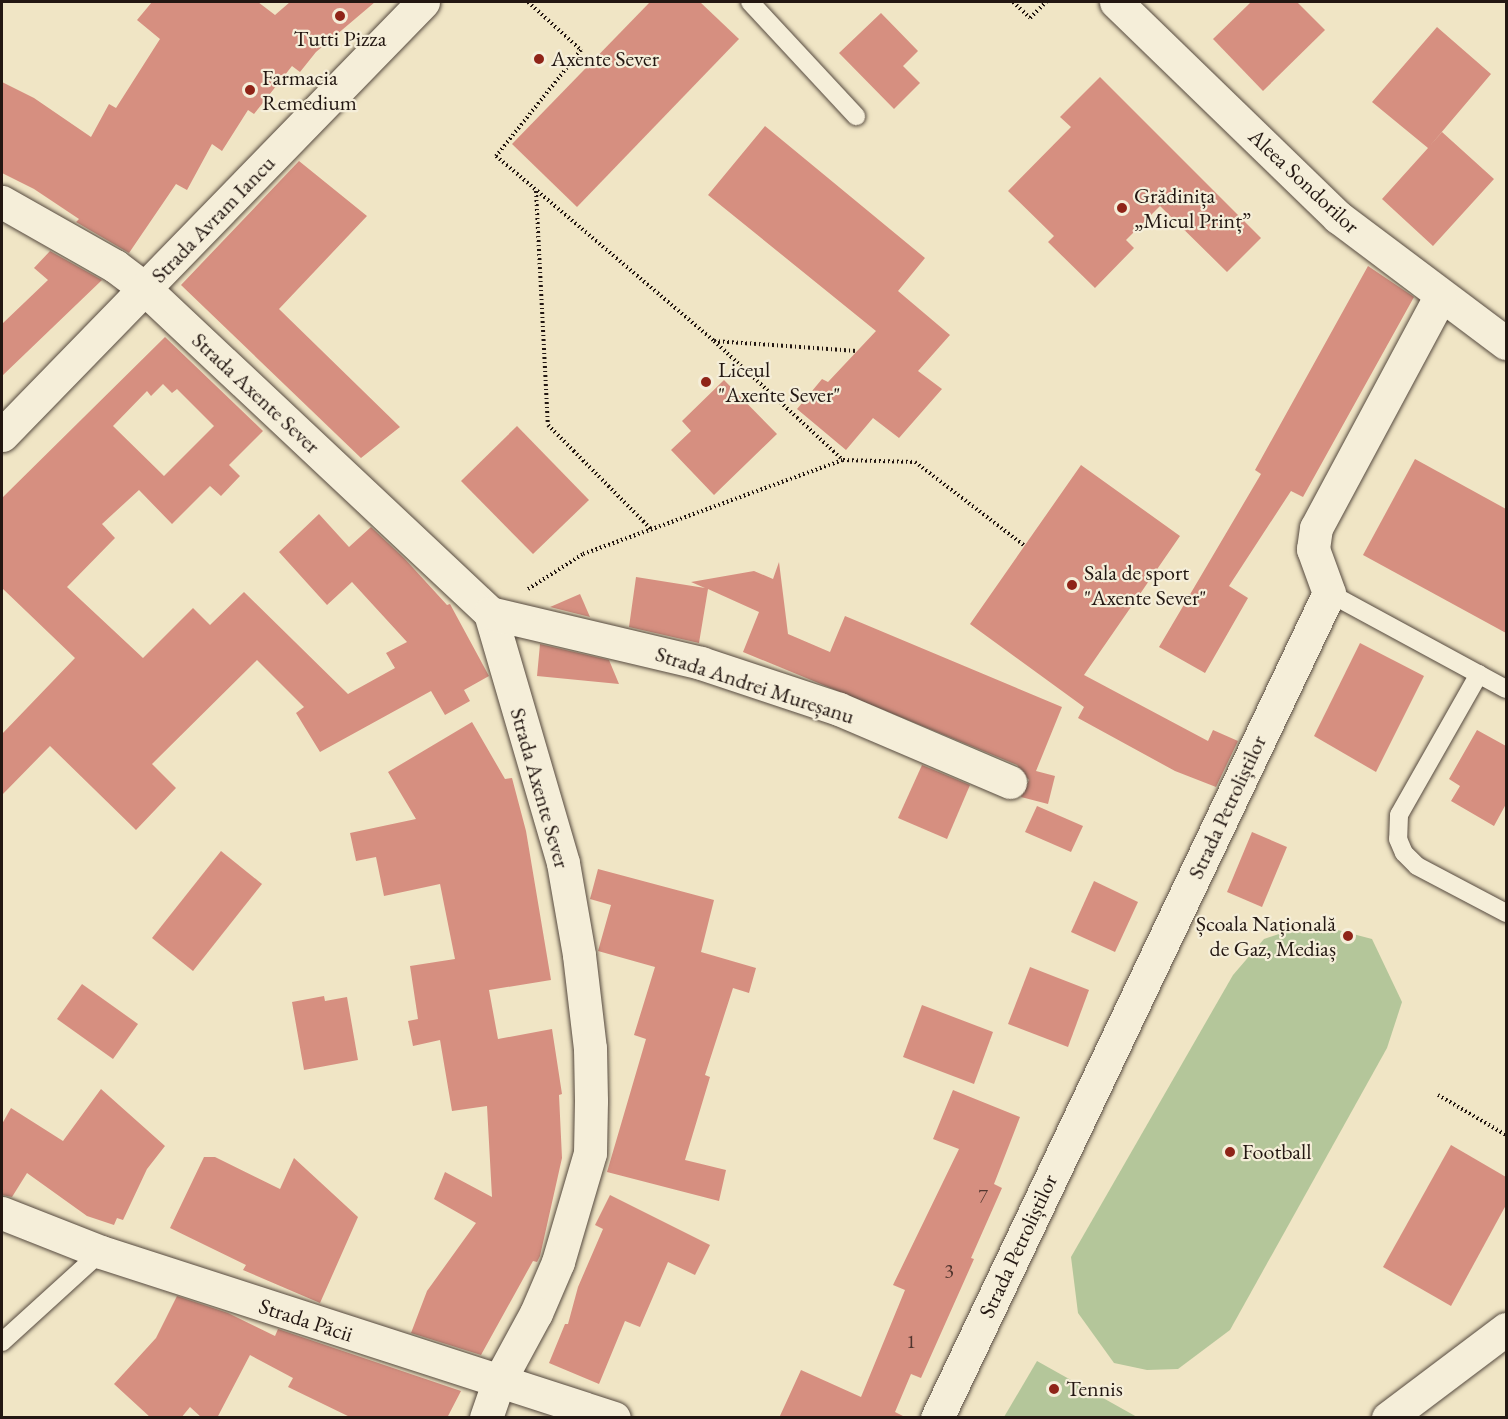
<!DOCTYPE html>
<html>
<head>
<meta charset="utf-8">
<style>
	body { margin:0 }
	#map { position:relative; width:1508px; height:1419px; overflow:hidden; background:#f0e5c5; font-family:"EB Garamond",serif }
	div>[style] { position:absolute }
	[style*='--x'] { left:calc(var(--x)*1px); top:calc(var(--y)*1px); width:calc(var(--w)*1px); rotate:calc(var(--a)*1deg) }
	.green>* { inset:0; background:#b4c69a }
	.building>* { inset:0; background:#d68f80 }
	.path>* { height:4px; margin-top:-2px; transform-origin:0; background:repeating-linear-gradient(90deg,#231712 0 1.5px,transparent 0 4.5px) }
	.roads { filter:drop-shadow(0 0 2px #564a3f) drop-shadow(0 0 2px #564a3f) }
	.service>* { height:18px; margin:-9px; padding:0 9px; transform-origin:9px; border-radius:9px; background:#f5eed9 }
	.minor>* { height:33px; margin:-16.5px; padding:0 16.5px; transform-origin:16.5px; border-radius:16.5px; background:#f5eed9 }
	.secondary>* { height:33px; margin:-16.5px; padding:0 16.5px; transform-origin:16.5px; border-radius:16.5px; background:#f5eed9 }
	.dots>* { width:16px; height:16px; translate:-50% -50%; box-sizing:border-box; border:3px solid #f5eed9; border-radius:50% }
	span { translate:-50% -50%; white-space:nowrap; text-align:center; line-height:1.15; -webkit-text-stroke:4.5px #f5eed9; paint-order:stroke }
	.number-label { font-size:20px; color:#50352e }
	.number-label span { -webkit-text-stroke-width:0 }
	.poi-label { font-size:22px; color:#231712 }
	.left { translate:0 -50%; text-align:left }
	.right { translate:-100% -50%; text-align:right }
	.street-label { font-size:22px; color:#231712 }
	.frame { position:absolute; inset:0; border:3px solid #231712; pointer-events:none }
</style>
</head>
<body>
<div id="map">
	<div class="green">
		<i style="clip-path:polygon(1311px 923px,1372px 939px,1402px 1002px,1387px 1048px,1230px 1330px,1178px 1369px,1147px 1370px,1114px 1363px,1078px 1313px,1071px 1257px,1233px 975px,1264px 939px)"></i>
		<i style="clip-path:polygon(1037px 1361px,1137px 1417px,1004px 1417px)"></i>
	</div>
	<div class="building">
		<i style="clip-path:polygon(152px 2px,258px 2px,275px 15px,290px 2px,375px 2px,316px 52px,300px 72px,292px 66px,254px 114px,248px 110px,222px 151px,212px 144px,187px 190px,176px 184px,129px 253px,76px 222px,79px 219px,34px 189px,2px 173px,2px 82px,34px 98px,91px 137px,109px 104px,116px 108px,160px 39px,137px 20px)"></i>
		<i style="clip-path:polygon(650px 2px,700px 2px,739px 39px,577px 207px,512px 144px)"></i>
		<i style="clip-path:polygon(1251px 2px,1297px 2px,1325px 30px,1263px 91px,1213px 39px)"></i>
		<i style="clip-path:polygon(881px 13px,918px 51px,903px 66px,920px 83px,894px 109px,839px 53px)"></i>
		<i style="clip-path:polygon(1437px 27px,1491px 74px,1429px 147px,1442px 132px,1494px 179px,1433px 246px,1382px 199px,1428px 148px,1372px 102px)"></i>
		<i style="clip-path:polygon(1100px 77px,1261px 238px,1227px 272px,1160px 206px,1126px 240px,1134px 248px,1095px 288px,1048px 242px,1054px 236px,1008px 191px,1071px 127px,1060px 117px)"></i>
		<i style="clip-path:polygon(765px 126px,925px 258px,898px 291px,950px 335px,918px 371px,942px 389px,899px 438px,873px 418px,846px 450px,797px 409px,822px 379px,828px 382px,876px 331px,708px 195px)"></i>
		<i style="clip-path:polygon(299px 161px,367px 216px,279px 309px,400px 427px,361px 458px,181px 285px)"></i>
		<i style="clip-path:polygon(50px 251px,102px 280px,2px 376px,2px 324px,48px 280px,34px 268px)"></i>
		<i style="clip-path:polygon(1368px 266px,1414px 297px,1303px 497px,1291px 491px,1229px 586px,1248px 598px,1205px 673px,1159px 647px,1261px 474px,1255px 470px)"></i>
		<i style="clip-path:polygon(evenodd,165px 337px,263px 431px,229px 465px,240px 476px,221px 496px,210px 486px,172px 524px,139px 490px,102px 524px,115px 538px,67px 587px,143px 658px,193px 608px,210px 625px,244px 592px,348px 694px,395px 668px,386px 653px,407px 642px,352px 582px,327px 605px,279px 552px,319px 514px,349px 547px,371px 527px,404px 558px,447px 605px,450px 604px,489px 676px,464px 690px,470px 701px,445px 715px,431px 691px,320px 752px,296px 713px,304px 707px,257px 660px,152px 764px,176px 788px,136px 830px,50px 746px,2px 795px,2px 734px,75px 658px,2px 588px,2px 498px,165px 337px,163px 384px,172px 393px,177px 389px,214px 426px,164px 476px,113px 426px,147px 391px,151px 396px,163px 384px)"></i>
		<i style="clip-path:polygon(724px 380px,777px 434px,714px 495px,671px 450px,691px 431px,682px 421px)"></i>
		<i style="clip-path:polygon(517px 426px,589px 500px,533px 554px,461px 481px)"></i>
		<i style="clip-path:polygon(1415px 459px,1506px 509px,1506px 633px,1363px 555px)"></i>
		<i style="clip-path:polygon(1081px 465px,1180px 536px,1084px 675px,1208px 741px,1213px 730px,1238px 741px,1216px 787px,1175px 771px,1078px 718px,1084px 707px,970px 624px)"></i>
		<i style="clip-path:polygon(779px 562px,788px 634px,830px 652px,845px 616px,1062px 707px,1036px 771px,1055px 776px,1048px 804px,1021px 797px,1029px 780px,1017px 765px,743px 652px,759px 612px,708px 589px,699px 643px,629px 627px,636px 577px,705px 588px,691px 582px,754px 571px,773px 579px)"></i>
		<i style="clip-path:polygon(580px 594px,590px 617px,550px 607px)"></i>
		<i style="clip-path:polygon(1360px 643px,1424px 676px,1376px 772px,1314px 736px)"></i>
		<i style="clip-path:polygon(540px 644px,609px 660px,619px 684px,537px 676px)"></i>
		<i style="clip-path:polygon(472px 722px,505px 779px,512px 778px,526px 831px,551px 980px,489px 990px,498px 1039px,552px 1029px,562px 1094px,559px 1095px,562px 1158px,540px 1256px,537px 1262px,533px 1261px,481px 1355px,411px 1333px,427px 1291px,476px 1223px,434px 1199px,445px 1172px,492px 1197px,487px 1106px,452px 1111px,440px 1040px,413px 1046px,408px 1021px,418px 1019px,410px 966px,455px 959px,440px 884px,384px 896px,376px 857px,356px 861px,350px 833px,416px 819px,388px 772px)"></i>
		<i style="clip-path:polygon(1477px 730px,1506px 746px,1506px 804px,1494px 826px,1451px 801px,1460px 786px,1449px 779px)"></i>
		<i style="clip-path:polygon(922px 765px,970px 785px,947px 839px,898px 818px)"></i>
		<i style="clip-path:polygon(1037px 806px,1083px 826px,1071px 852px,1025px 832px)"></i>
		<i style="clip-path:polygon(1252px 832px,1287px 847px,1262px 907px,1227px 892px)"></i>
		<i style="clip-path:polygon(221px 851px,262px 884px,193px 971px,152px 938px)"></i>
		<i style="clip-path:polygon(598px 869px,714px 900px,701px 952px,756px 968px,749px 993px,733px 988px,705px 1075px,710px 1077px,685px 1160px,726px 1170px,719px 1201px,607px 1172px,646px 1039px,634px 1035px,655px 967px,598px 951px,611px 905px,590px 899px)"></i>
		<i style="clip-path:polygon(1094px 881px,1138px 902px,1115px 952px,1071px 932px)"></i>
		<i style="clip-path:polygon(1030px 967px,1089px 990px,1068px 1047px,1008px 1024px)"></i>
		<i style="clip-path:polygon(82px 984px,138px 1024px,113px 1059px,57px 1019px)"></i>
		<i style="clip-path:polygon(324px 996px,325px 1001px,347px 997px,358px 1060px,304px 1070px,292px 1002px)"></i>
		<i style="clip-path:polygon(922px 1005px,993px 1032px,974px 1084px,903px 1057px)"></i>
		<i style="clip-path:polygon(101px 1089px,165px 1146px,147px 1169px,123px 1220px,117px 1218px,114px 1225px,87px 1216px,27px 1173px,12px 1197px,2px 1195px,2px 1124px,11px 1108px,63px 1141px)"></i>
		<i style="clip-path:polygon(953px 1090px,1020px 1117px,994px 1184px,1002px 1188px,971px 1258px,974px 1259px,921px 1378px,911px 1374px,895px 1412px,907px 1418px,779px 1418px,801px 1370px,861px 1397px,905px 1290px,893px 1285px,959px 1149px,933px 1139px)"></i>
		<i style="clip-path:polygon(1451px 1145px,1506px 1177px,1506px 1205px,1451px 1306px,1383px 1267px)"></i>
		<i style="clip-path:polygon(204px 1157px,215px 1157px,280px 1189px,294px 1158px,358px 1217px,320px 1303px,243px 1270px,246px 1265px,170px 1228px)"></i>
		<i style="clip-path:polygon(610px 1195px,710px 1245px,695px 1275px,668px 1262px,640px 1327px,625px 1321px,599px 1384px,549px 1363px,565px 1324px,568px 1324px,578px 1287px,603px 1229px,595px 1225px)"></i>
		<i style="clip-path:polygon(177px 1296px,228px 1313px,275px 1336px,278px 1329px,461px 1391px,447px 1418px,352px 1418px,288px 1387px,293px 1378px,250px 1355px,217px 1418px,202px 1418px,190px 1407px,181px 1418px,151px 1418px,114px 1384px,156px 1338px)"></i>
	</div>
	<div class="path">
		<i style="--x:528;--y:2;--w:72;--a:42.2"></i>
		<i style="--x:581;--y:50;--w:136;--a:128.7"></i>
		<i style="--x:496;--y:156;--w:286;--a:40.3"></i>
		<i style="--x:714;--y:341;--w:176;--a:42.7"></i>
		<i style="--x:843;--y:460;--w:72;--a:1.6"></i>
		<i style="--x:915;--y:462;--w:138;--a:37.4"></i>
		<i style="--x:1013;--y:2;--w:23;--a:43"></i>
		<i style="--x:1030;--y:18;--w:23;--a:-45"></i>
		<i style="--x:536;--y:191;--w:234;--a:87.1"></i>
		<i style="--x:548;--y:425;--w:146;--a:45.3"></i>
		<i style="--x:714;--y:341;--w:143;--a:4"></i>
		<i style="--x:528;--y:589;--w:65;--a:-32.5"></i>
		<i style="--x:583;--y:554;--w:276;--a:-19.9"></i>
		<i style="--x:1438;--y:1095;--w:79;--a:30.5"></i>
	</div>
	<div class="roads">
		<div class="service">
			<i style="--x:750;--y:2;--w:156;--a:47.1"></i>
			<i style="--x:1329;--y:593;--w:201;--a:28.5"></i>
			<i style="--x:1479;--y:674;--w:162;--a:119.6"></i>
			<i style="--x:1399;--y:815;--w:24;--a:92"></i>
			<i style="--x:1398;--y:839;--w:15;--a:67"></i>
			<i style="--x:1404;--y:853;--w:18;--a:45"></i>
			<i style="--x:1417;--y:866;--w:101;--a:27.8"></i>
			<i style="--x:2;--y:1342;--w:134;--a:-42.3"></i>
		</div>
		<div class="minor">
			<i style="--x:1116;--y:2;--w:309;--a:44.1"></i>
			<i style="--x:1338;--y:217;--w:210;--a:36.9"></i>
			<i style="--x:2;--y:202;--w:130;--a:29.5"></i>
			<i style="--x:115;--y:266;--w:38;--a:37"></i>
			<i style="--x:145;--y:289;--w:473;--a:43.2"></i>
			<i style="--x:490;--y:613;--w:260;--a:73.7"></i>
			<i style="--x:563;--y:863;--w:93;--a:80.1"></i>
			<i style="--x:579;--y:955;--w:94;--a:83.3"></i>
			<i style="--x:590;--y:1048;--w:53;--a:88.9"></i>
			<i style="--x:591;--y:1101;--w:52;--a:91.1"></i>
			<i style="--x:590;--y:1153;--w:114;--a:106.4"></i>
			<i style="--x:558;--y:1262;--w:56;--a:113.3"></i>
			<i style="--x:536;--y:1313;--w:80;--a:118.5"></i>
			<i style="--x:498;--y:1383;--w:37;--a:109"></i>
			<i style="--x:490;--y:613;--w:217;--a:13.3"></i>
			<i style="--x:701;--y:663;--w:145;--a:18.4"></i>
			<i style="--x:839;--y:709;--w:186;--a:23.1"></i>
			<i style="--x:2;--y:1213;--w:106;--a:21.5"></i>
			<i style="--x:101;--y:1252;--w:539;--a:17.93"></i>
			<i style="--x:937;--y:1418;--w:913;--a:-64.59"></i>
			<i style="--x:1329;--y:593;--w:47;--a:-110"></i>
			<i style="--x:1313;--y:549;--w:21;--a:-82"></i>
			<i style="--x:1316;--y:528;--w:262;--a:-61.8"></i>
			<i style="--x:1388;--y:1418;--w:148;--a:-37"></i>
		</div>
		<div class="secondary">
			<i style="--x:2;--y:435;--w:604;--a:-45.81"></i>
		</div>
	</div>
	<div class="dots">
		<i style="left:340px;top:16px;background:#8f2418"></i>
		<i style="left:539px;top:59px;background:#8f2418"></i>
		<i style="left:250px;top:90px;background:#8f2418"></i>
		<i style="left:1122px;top:208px;background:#8f2418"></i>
		<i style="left:706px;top:382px;background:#8f2418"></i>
		<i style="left:1072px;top:585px;background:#8f2418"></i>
		<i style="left:1348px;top:936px;background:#8f2418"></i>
		<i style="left:1230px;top:1152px;background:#8f2418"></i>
		<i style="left:1054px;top:1389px;background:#8f2418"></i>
	</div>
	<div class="number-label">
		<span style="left:983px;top:1196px">7</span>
		<span style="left:949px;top:1271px">3</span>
		<span style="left:911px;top:1341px">1</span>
	</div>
	<div class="poi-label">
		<span style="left:340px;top:39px">Tutti Pizza</span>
		<span class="left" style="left:551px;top:59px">Axente Sever</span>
		<span class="left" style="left:262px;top:90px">Farmacia<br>Remedium</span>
		<span class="left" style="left:1134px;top:208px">Grădinița<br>„Micul Prinț”</span>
		<span class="left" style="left:718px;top:382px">Liceul<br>"Axente Sever"</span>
		<span class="left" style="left:1084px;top:585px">Sala de sport<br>"Axente Sever"</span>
		<span class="right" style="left:1336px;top:936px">Școala Națională<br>de Gaz, Mediaș</span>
		<span class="left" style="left:1242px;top:1152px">Football</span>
		<span class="left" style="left:1066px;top:1389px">Tennis</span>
	</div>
	<div class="street-label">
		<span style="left:1304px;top:181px;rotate:43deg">Aleea Sondorilor</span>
		<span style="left:213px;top:219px;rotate:-46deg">Strada Avram Iancu</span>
		<span style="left:256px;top:393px;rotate:43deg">Strada Axente Sever</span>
		<span style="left:755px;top:685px;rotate:18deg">Strada Andrei Mureșanu</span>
		<span style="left:540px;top:788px;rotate:74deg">Strada Axente Sever</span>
		<span style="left:1227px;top:807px;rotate:-65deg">Strada Petroliștilor</span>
		<span style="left:1018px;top:1246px;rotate:-65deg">Strada Petroliștilor</span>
		<span style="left:306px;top:1320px;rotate:18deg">Strada Păcii</span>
	</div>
	<div class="frame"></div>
</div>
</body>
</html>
